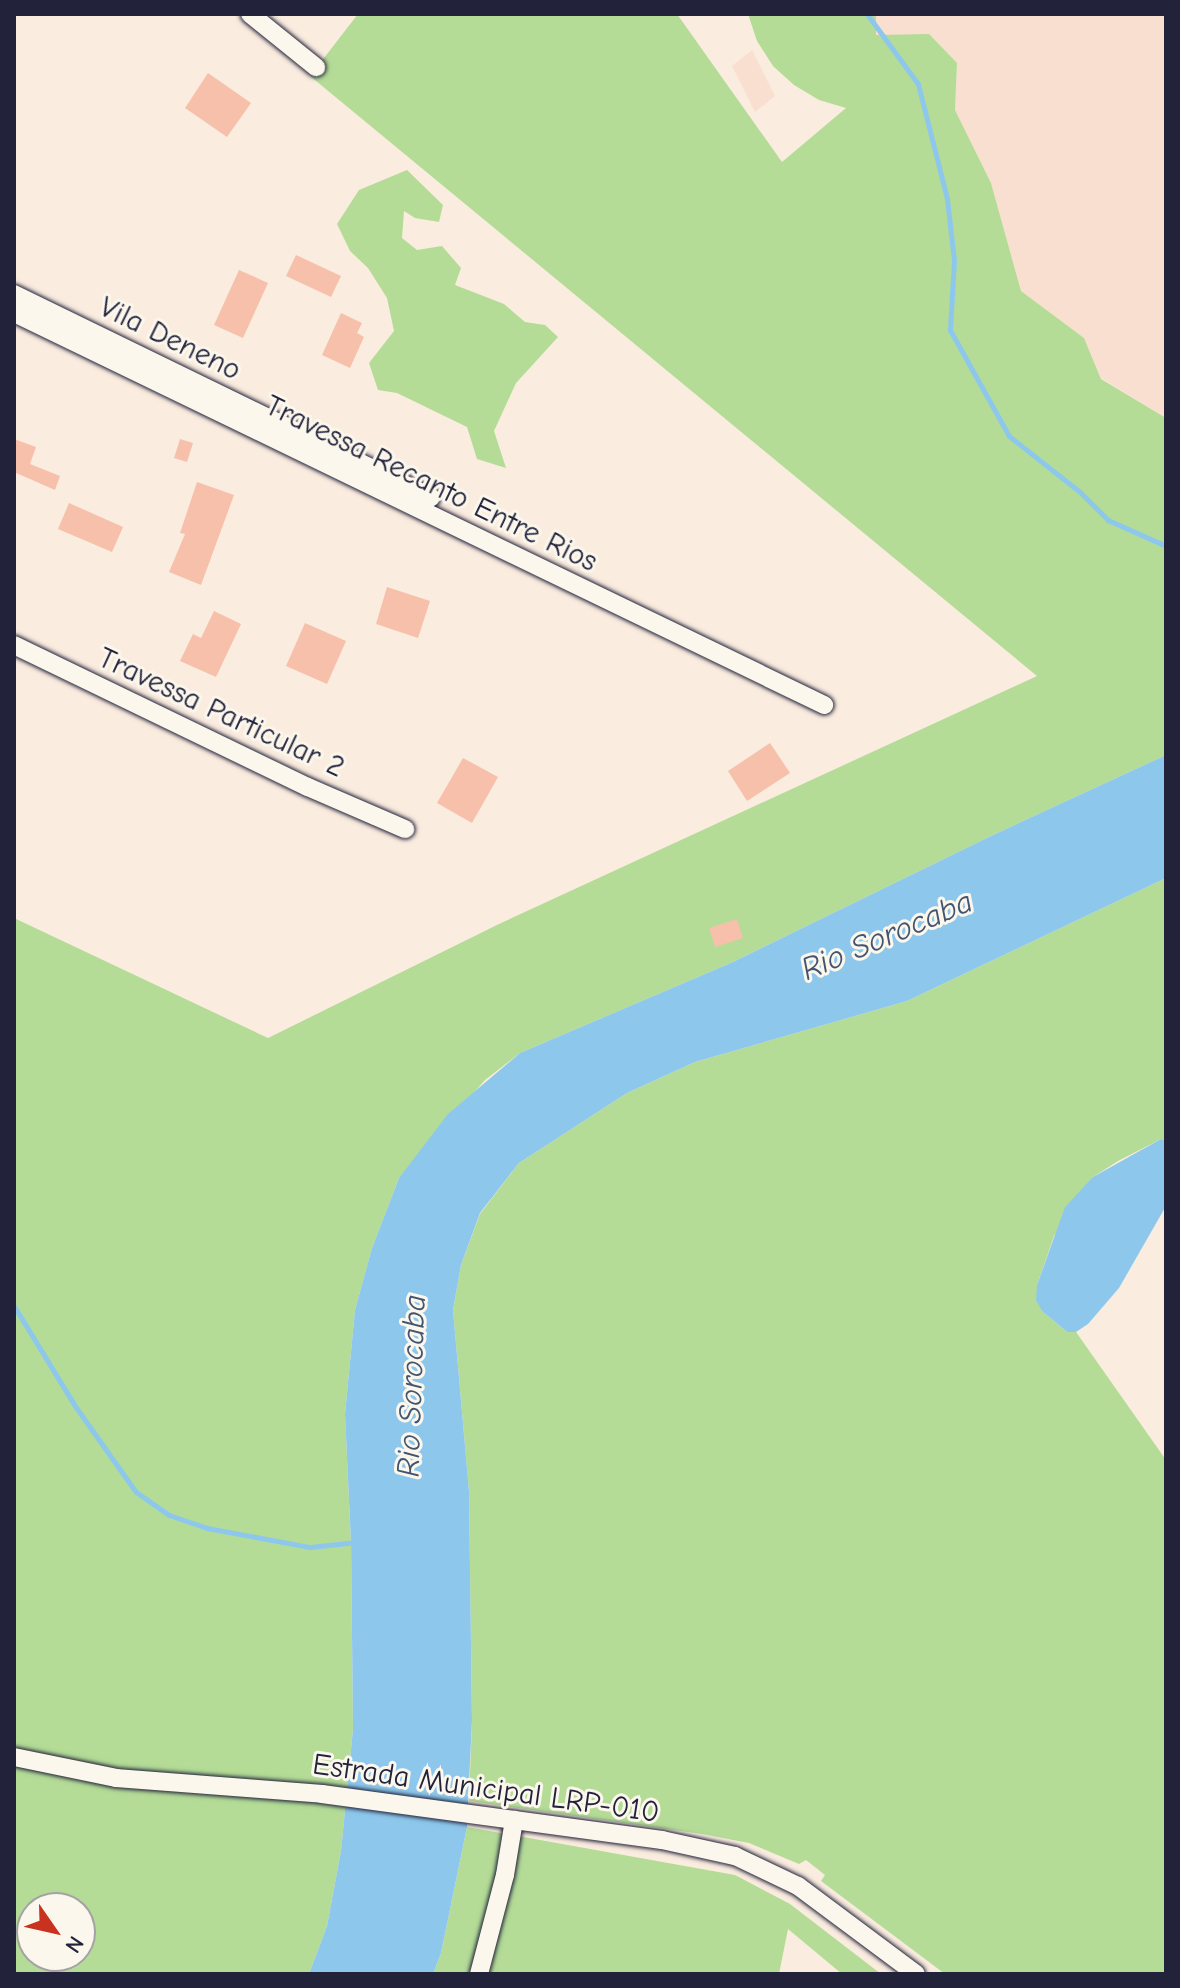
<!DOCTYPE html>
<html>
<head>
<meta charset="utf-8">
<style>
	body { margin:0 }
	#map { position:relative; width:1180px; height:1988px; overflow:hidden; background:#faecdf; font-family:"Comic Neue",sans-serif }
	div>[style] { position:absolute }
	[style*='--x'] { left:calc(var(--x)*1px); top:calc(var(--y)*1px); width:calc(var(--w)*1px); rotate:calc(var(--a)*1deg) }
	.built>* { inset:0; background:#f9dfcf }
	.green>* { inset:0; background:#b4dc97 }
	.water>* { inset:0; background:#8dc8ec }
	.stream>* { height:5px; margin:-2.5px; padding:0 2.5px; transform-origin:2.5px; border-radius:2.5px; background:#8dc8ec }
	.building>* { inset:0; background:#f7c0ab }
	.roads { filter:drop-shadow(0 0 2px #22223b) drop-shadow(0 0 2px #22223b) }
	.minor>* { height:18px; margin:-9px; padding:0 9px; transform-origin:9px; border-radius:9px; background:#fbf7ec }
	span { translate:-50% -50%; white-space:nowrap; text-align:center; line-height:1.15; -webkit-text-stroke:6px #fbf7ec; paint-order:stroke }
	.street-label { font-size:30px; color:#22223b }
	.water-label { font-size:32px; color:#425470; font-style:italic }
	.frame { position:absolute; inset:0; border:16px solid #22223b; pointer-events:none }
	.north { position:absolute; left:16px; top:1892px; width:80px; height:80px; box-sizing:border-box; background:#fbf7ec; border:2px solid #a4a2a5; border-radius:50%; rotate:124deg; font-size:22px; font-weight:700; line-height:32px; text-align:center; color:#22223b }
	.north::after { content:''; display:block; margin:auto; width:28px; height:36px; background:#c8321e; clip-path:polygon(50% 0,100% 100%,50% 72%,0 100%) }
</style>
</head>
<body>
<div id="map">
	<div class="built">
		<i style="clip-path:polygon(876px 14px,1166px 14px,1166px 418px,1101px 378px,1084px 338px,1021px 291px,991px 183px,955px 110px,957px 63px,876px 35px)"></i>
		<i style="clip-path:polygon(752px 50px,775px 96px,755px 112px,732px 66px)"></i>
	</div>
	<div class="green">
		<i style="clip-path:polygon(evenodd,358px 14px,677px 14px,782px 162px,846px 108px,819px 100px,794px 85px,773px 66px,757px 41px,748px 14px,876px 14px,876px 35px,929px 34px,957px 63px,955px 110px,991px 183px,1021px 291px,1084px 338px,1101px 379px,1166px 418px,1166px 755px,993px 835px,733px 962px,520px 1053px,485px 1080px,399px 1178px,372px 1248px,355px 1310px,345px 1414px,351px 1543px,353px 1729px,341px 1851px,327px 1926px,309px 1974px,14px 1974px,14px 918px,268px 1038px,499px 924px,1037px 676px,310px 76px,358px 14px,32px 1908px,80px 1908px,80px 1956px,32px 1956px,32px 1908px)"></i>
		<i style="clip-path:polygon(407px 170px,443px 205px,439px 222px,415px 218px,404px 211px,402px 238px,417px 250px,442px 246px,461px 268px,455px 285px,504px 304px,525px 322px,545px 325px,558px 337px,516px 383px,494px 431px,506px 468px,477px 459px,467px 427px,397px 393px,378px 390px,369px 363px,394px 331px,387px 298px,368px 268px,350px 251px,337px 224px,359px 190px)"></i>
		<i style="clip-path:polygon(1166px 878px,1166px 1140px,1161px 1139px,1118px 1161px,1093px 1177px,1054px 1236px,1037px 1285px,1042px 1311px,1067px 1332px,1076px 1332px,1166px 1460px,1166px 1974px,945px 1974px,821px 1881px,825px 1875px,806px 1860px,799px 1864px,749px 1843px,702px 1834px,469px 1801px,472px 1720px,469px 1491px,453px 1310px,461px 1265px,480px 1214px,519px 1163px,627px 1093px,695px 1062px,907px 1001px)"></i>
		<i style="clip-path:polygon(467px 1827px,735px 1875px,790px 1904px,881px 1974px,842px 1974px,788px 1929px,779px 1974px,433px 1974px,441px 1953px)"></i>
	</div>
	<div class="water">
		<i style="clip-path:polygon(1166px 755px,1166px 878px,907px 1001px,695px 1062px,627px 1093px,519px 1163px,480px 1213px,461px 1265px,453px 1310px,469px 1491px,472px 1720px,467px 1827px,441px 1953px,433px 1974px,309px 1974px,327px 1926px,341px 1851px,353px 1729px,351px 1543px,345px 1414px,355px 1310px,372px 1248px,399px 1178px,448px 1114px,520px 1053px,733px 962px,993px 835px)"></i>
		<i style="clip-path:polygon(1161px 1139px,1166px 1140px,1166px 1206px,1119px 1288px,1088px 1324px,1076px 1332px,1067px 1332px,1042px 1311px,1036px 1300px,1037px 1285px,1065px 1207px,1093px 1177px)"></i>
	</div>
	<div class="stream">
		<i style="--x:867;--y:14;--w:87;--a:53.9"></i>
		<i style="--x:918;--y:84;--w:119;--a:75.8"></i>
		<i style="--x:947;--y:199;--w:61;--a:83.5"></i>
		<i style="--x:954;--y:260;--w:70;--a:93.3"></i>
		<i style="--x:950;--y:330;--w:121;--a:60.9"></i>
		<i style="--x:1009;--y:436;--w:90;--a:38.3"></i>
		<i style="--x:1080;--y:492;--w:40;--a:45"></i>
		<i style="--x:1108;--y:520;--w:64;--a:24.1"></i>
		<i style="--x:14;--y:1306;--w:117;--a:58.6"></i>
		<i style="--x:75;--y:1406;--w:105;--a:54.7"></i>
		<i style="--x:136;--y:1492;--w:40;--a:34.9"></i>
		<i style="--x:169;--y:1515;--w:40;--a:18.9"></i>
		<i style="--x:207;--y:1528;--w:105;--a:10.5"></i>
		<i style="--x:310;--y:1547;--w:47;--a:-6.1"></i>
	</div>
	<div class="building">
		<i style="clip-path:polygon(208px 73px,251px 103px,227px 137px,185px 108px)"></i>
		<i style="clip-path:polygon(296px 255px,341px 276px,331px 297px,286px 276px)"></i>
		<i style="clip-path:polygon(239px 270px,268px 283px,243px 338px,214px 325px)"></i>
		<i style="clip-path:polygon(341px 313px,362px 323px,357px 333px,364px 337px,350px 368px,322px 355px)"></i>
		<i style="clip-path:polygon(14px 439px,36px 447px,30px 464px,60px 476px,55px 490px,14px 472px)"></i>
		<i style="clip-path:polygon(180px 439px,193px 443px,187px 462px,174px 458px)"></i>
		<i style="clip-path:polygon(197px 482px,234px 495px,201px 585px,169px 572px,185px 534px,180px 533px)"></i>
		<i style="clip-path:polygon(69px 503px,123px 527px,112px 552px,58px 529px)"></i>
		<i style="clip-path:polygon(387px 587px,430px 601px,418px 638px,376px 624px)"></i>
		<i style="clip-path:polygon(214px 611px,241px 624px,216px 677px,180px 661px,193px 634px,201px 638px)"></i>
		<i style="clip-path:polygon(305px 623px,346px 641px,327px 684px,286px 666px)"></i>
		<i style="clip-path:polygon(770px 743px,790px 773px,747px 801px,728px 771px)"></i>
		<i style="clip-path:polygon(463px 758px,498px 777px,472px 823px,437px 803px)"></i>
		<i style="clip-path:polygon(737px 919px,743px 938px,715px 947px,709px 928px)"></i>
	</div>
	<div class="roads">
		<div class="minor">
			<i style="--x:250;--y:14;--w:85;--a:38.8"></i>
			<i style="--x:14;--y:294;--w:464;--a:26"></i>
			<i style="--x:14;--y:313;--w:900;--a:25.82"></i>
			<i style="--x:14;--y:645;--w:326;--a:25.8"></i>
			<i style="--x:308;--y:787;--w:106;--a:23.4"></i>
			<i style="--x:14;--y:1757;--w:104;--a:11.6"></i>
			<i style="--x:116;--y:1778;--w:207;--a:4.4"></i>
			<i style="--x:322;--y:1794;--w:343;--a:7.7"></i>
			<i style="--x:662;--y:1840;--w:75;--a:12.4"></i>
			<i style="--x:735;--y:1856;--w:70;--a:25.5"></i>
			<i style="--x:798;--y:1886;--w:147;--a:36.7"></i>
			<i style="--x:479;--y:1974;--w:102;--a:-75.3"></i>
			<i style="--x:505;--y:1875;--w:56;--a:-80.7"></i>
		</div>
	</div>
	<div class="street-label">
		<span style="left:170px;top:339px;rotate:26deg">Vila Deneno</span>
		<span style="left:431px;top:484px;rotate:26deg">Travessa Recanto Entre Rios</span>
		<span style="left:221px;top:713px;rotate:25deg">Travessa Particular 2</span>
		<span style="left:486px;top:1789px;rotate:8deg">Estrada Municipal LRP-010</span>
	</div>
	<div class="water-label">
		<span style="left:887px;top:936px;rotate:-23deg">Rio Sorocaba</span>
		<span style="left:412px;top:1386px;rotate:-88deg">Rio Sorocaba</span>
	</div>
	<div class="frame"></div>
	<div class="north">N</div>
</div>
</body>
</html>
